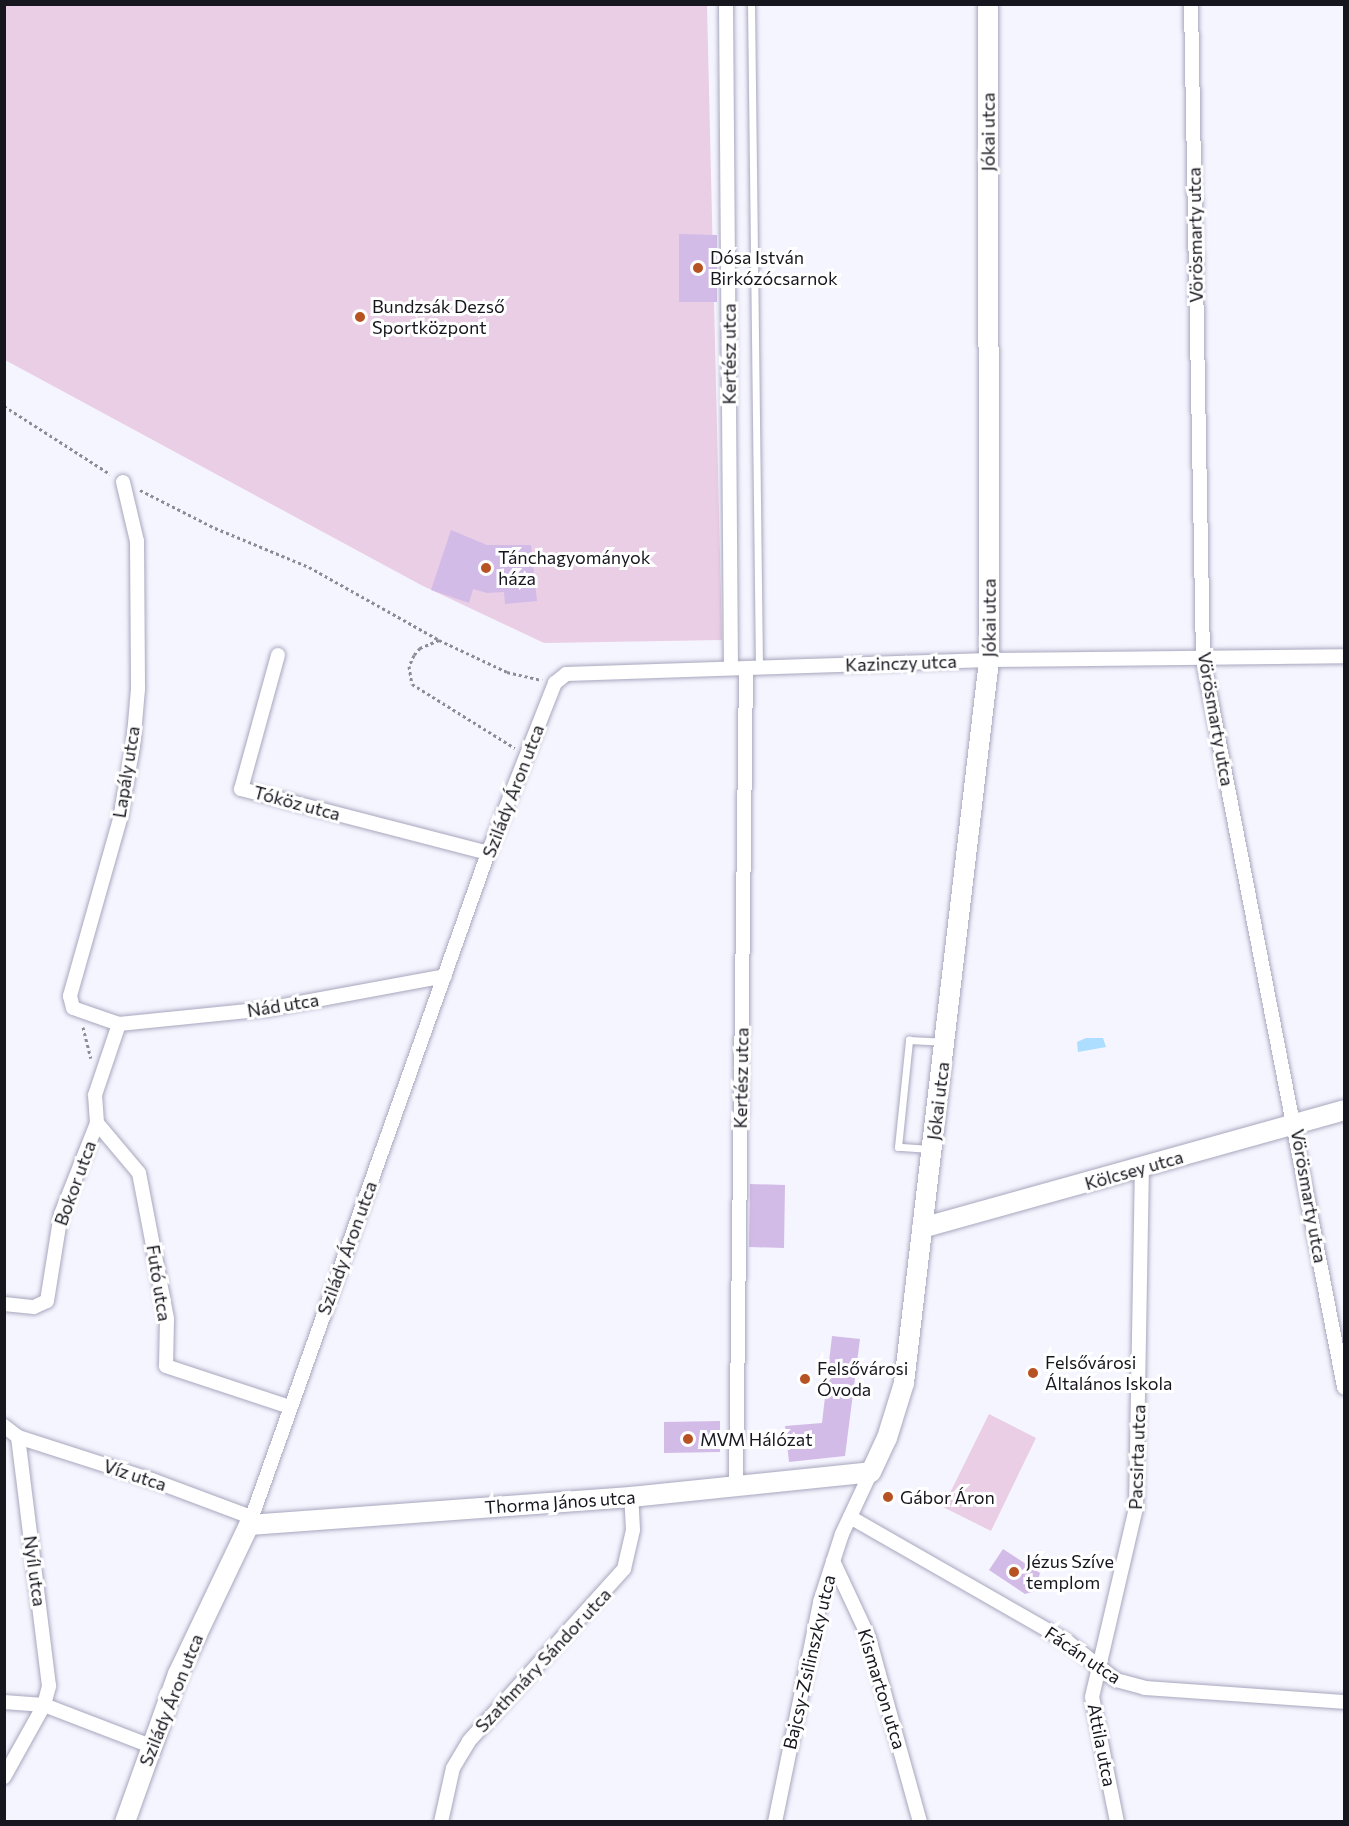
<!DOCTYPE html>
<html>
<head>
<meta charset="utf-8">
<style>
	body { margin:0 }
	#map { position:relative; width:1349px; height:1826px; overflow:hidden; background:#f5f5ff; font-family:Commissioner,sans-serif }
	div>[style] { position:absolute }
	[style*='--x'] { left:calc(var(--x)*1px); top:calc(var(--y)*1px); width:calc(var(--w)*1px); rotate:calc(var(--a)*1deg) }
	.green>* { inset:0; background:#eacee5 }
	.water>* { inset:0; background:#aedeff }
	.building>* { inset:0; background:#d3bbe8 }
	.path>* { height:3px; margin-top:-1.5px; transform-origin:0; background:repeating-linear-gradient(90deg,#8c8c95 0 3px,transparent 0 6px) }
	.roads { filter:drop-shadow(0 0 2px #a7a7be) drop-shadow(0 0 2px #a7a7be) }
	.lane>* { height:7px; margin:-3.5px; padding:0 3.5px; transform-origin:3.5px; border-radius:3.5px; background:#fff }
	.street>* { height:14px; margin:-7px; padding:0 7px; transform-origin:7px; border-radius:7px; background:#fff }
	.secondary>* { height:20px; margin:-10px; padding:0 10px; transform-origin:10px; border-radius:10px; background:#fff }
	.dots>* { width:16px; height:16px; translate:-50% -50%; box-sizing:border-box; border:3px solid #fff; border-radius:50% }
	span { translate:-50% -50%; white-space:nowrap; text-align:center; line-height:1.15; -webkit-text-stroke:6px #fff; paint-order:stroke }
	.street-label { font-size:18px; color:#16161e }
	.poi-label { font-size:18px; color:#16161e }
	.left { translate:0 -50%; text-align:left }
	.frame { position:absolute; inset:0; border:6px solid #16161e; pointer-events:none }
</style>
</head>
<body>
<div id="map">
	<div class="green">
		<i style="clip-path:polygon(4px 5px,707px 5px,722px 640px,544px 643px,421px 585px,5px 360px)"></i>
		<i style="clip-path:polygon(989px 1414px,1036px 1438px,991px 1531px,943px 1507px)"></i>
	</div>
	<div class="water">
		<i style="clip-path:polygon(1086px 1038px,1103px 1038px,1106px 1047px,1078px 1052px,1077px 1042px)"></i>
	</div>
	<div class="building">
		<i style="clip-path:polygon(679px 234px,717px 235px,717px 302px,679px 302px)"></i>
		<i style="clip-path:polygon(451px 530px,487px 545px,531px 545px,537px 601px,505px 604px,504px 592px,487px 593px,473px 589px,469px 603px,431px 590px)"></i>
		<i style="clip-path:polygon(750px 1184px,785px 1185px,784px 1248px,749px 1247px)"></i>
		<i style="clip-path:polygon(832px 1336px,860px 1339px,845px 1456px,789px 1462px,785px 1426px,822px 1423px)"></i>
		<i style="clip-path:polygon(720px 1421px,720px 1452px,664px 1453px,664px 1422px)"></i>
		<i style="clip-path:polygon(1003px 1549px,1040px 1573px,1035px 1591px,1025px 1594px,989px 1570px)"></i>
	</div>
	<div class="path">
		<i style="--x:4;--y:406;--w:126;--a:32.7"></i>
		<i style="--x:140;--y:490;--w:84;--a:26.9"></i>
		<i style="--x:215;--y:528;--w:102;--a:22.5"></i>
		<i style="--x:309;--y:567;--w:149;--a:29.3"></i>
		<i style="--x:439;--y:640;--w:75;--a:25.2"></i>
		<i style="--x:507;--y:672;--w:36;--a:13"></i>
		<i style="--x:439;--y:640;--w:21;--a:157"></i>
		<i style="--x:420;--y:648;--w:9;--a:131"></i>
		<i style="--x:414;--y:655;--w:12;--a:114"></i>
		<i style="--x:409;--y:666;--w:18;--a:81"></i>
		<i style="--x:412;--y:684;--w:121;--a:31.9"></i>
		<i style="--x:83;--y:1027;--w:32;--a:76"></i>
	</div>
	<div class="roads">
		<div class="lane">
			<i style="--x:751;--y:4;--w:664;--a:89.31"></i>
			<i style="--x:930;--y:1149;--w:32;--a:-176"></i>
			<i style="--x:898;--y:1147;--w:108;--a:-84.1"></i>
			<i style="--x:909;--y:1040;--w:33;--a:3"></i>
		</div>
		<div class="street">
			<i style="--x:726;--y:4;--w:664;--a:89.57"></i>
			<i style="--x:1191;--y:4;--w:655;--a:88.95"></i>
			<i style="--x:1203;--y:659;--w:742;--a:79.04"></i>
			<i style="--x:123;--y:482;--w:61;--a:76.7"></i>
			<i style="--x:137;--y:541;--w:148;--a:89.6"></i>
			<i style="--x:138;--y:689;--w:57;--a:95"></i>
			<i style="--x:133;--y:746;--w:74;--a:100.1"></i>
			<i style="--x:120;--y:819;--w:184;--a:105.8"></i>
			<i style="--x:70;--y:996;--w:12;--a:76"></i>
			<i style="--x:73;--y:1008;--w:49;--a:19.2"></i>
			<i style="--x:119;--y:1024;--w:149;--a:-5.8"></i>
			<i style="--x:267;--y:1009;--w:181;--a:-10.5"></i>
			<i style="--x:278;--y:655;--w:139;--a:105.4"></i>
			<i style="--x:241;--y:789;--w:255;--a:14.5"></i>
			<i style="--x:97;--y:1123;--w:65;--a:50"></i>
			<i style="--x:139;--y:1173;--w:149;--a:79.1"></i>
			<i style="--x:167;--y:1319;--w:47;--a:91.2"></i>
			<i style="--x:166;--y:1366;--w:131;--a:18.3"></i>
			<i style="--x:4;--y:1304;--w:30;--a:6"></i>
			<i style="--x:34;--y:1307;--w:14;--a:-25"></i>
			<i style="--x:47;--y:1301;--w:88;--a:-80.9"></i>
			<i style="--x:61;--y:1214;--w:98;--a:-68.4"></i>
			<i style="--x:97;--y:1123;--w:28;--a:-94"></i>
			<i style="--x:95;--y:1095;--w:75;--a:-71.3"></i>
			<i style="--x:4;--y:1426;--w:18;--a:38"></i>
			<i style="--x:18;--y:1437;--w:141;--a:17.8"></i>
			<i style="--x:152;--y:1480;--w:106;--a:20.5"></i>
			<i style="--x:736;--y:1487;--w:819;--a:-89.3"></i>
			<i style="--x:850;--y:1517;--w:251;--a:29.8"></i>
			<i style="--x:1068;--y:1642;--w:61;--a:38.4"></i>
			<i style="--x:1116;--y:1680;--w:30;--a:15"></i>
			<i style="--x:1145;--y:1688;--w:199;--a:4"></i>
			<i style="--x:249;--y:1525;--w:713;--a:-70.42"></i>
			<i style="--x:488;--y:853;--w:183;--a:-68.5"></i>
			<i style="--x:555;--y:683;--w:14;--a:-39"></i>
			<i style="--x:566;--y:674;--w:423;--a:-1.9"></i>
			<i style="--x:989;--y:660;--w:355;--a:-0.6"></i>
			<i style="--x:833;--y:1561;--w:85;--a:64.9"></i>
			<i style="--x:869;--y:1638;--w:191;--a:74.5"></i>
			<i style="--x:4;--y:1702;--w:40;--a:4.3"></i>
			<i style="--x:44;--y:1705;--w:115;--a:21"></i>
			<i style="--x:4;--y:1777;--w:82;--a:-60.9"></i>
			<i style="--x:44;--y:1705;--w:20;--a:-75"></i>
			<i style="--x:49;--y:1686;--w:251;--a:-97.1"></i>
			<i style="--x:441;--y:1822;--w:55;--a:-77.5"></i>
			<i style="--x:453;--y:1768;--w:31;--a:-59"></i>
			<i style="--x:469;--y:1741;--w:232;--a:-48"></i>
			<i style="--x:624;--y:1569;--w:40;--a:-77"></i>
			<i style="--x:633;--y:1530;--w:33;--a:-93"></i>
			<i style="--x:775;--y:1822;--w:225;--a:-78.4"></i>
			<i style="--x:820;--y:1602;--w:71;--a:-72.1"></i>
			<i style="--x:842;--y:1534;--w:68;--a:-64.9"></i>
			<i style="--x:1117;--y:1822;--w:127;--a:-101.3"></i>
			<i style="--x:1092;--y:1697;--w:194;--a:-76.9"></i>
			<i style="--x:1136;--y:1508;--w:340;--a:-89"></i>
		</div>
		<div class="secondary">
			<i style="--x:922;--y:1228;--w:438;--a:-15.6"></i>
			<i style="--x:125;--y:1822;--w:157;--a:-70.3"></i>
			<i style="--x:178;--y:1674;--w:165;--a:-64.5"></i>
			<i style="--x:249;--y:1525;--w:383;--a:-4.2"></i>
			<i style="--x:631;--y:1497;--w:241;--a:-5.9"></i>
			<i style="--x:871;--y:1472;--w:38;--a:-65"></i>
			<i style="--x:887;--y:1438;--w:58;--a:-72.8"></i>
			<i style="--x:904;--y:1383;--w:728;--a:-83.29"></i>
			<i style="--x:989;--y:660;--w:656;--a:-90.09"></i>
		</div>
	</div>
	<div class="dots">
		<i style="left:698px;top:268px;background:#b75223"></i>
		<i style="left:360px;top:317px;background:#b75223"></i>
		<i style="left:486px;top:568px;background:#b75223"></i>
		<i style="left:1033px;top:1373px;background:#b75223"></i>
		<i style="left:805px;top:1379px;background:#b75223"></i>
		<i style="left:688px;top:1439px;background:#b75223"></i>
		<i style="left:888px;top:1497px;background:#b75223"></i>
		<i style="left:1014px;top:1572px;background:#b75223"></i>
	</div>
	<div class="street-label">
		<span style="left:988px;top:132px;rotate:-90deg">Jókai utca</span>
		<span style="left:1195px;top:235px;rotate:-91deg">Vörösmarty utca</span>
		<span style="left:729px;top:354px;rotate:-90deg">Kertész utca</span>
		<span style="left:989px;top:618px;rotate:-90deg">Jókai utca</span>
		<span style="left:901px;top:663px;rotate:-2deg">Kazinczy utca</span>
		<span style="left:1216px;top:719px;rotate:80deg">Vörösmarty utca</span>
		<span style="left:126px;top:772px;rotate:-81deg">Lapály utca</span>
		<span style="left:513px;top:791px;rotate:-69deg">Szilády Áron utca</span>
		<span style="left:297px;top:803px;rotate:15deg">Tóköz utca</span>
		<span style="left:283px;top:1005px;rotate:-9deg">Nád utca</span>
		<span style="left:741px;top:1078px;rotate:-89deg">Kertész utca</span>
		<span style="left:938px;top:1101px;rotate:-83deg">Jókai utca</span>
		<span style="left:1134px;top:1170px;rotate:-16deg">Kölcsey utca</span>
		<span style="left:75px;top:1183px;rotate:-70deg">Bokor utca</span>
		<span style="left:1309px;top:1196px;rotate:80deg">Vörösmarty utca</span>
		<span style="left:347px;top:1248px;rotate:-70deg">Szilády Áron utca</span>
		<span style="left:159px;top:1283px;rotate:81deg">Futó utca</span>
		<span style="left:1137px;top:1457px;rotate:-88deg">Pacsirta utca</span>
		<span style="left:135px;top:1475px;rotate:18deg">Víz utca</span>
		<span style="left:560px;top:1502px;rotate:-4deg">Thorma János utca</span>
		<span style="left:35px;top:1571px;rotate:82deg">Nyíl utca</span>
		<span style="left:1083px;top:1655px;rotate:34deg">Fácán utca</span>
		<span style="left:543px;top:1660px;rotate:-47deg">Szathmáry Sándor utca</span>
		<span style="left:809px;top:1662px;rotate:-77deg">Bajcsy-Zsilinszky utca</span>
		<span style="left:882px;top:1689px;rotate:73deg">Kismarton utca</span>
		<span style="left:171px;top:1700px;rotate:-68deg">Szilády Áron utca</span>
		<span style="left:1102px;top:1745px;rotate:79deg">Attila utca</span>
	</div>
	<div class="poi-label">
		<span class="left" style="left:710px;top:268px">Dósa István<br>Birkózócsarnok</span>
		<span class="left" style="left:372px;top:317px">Bundzsák Dezső<br>Sportközpont</span>
		<span class="left" style="left:498px;top:568px">Tánchagyományok<br>háza</span>
		<span class="left" style="left:1045px;top:1373px">Felsővárosi<br>Általános Iskola</span>
		<span class="left" style="left:817px;top:1379px">Felsővárosi<br>Óvoda</span>
		<span class="left" style="left:700px;top:1439px">MVM Hálózat</span>
		<span class="left" style="left:900px;top:1497px">Gábor Áron</span>
		<span class="left" style="left:1026px;top:1572px">Jézus Szíve<br>templom</span>
	</div>
	<div class="frame"></div>
</div>
</body>
</html>
